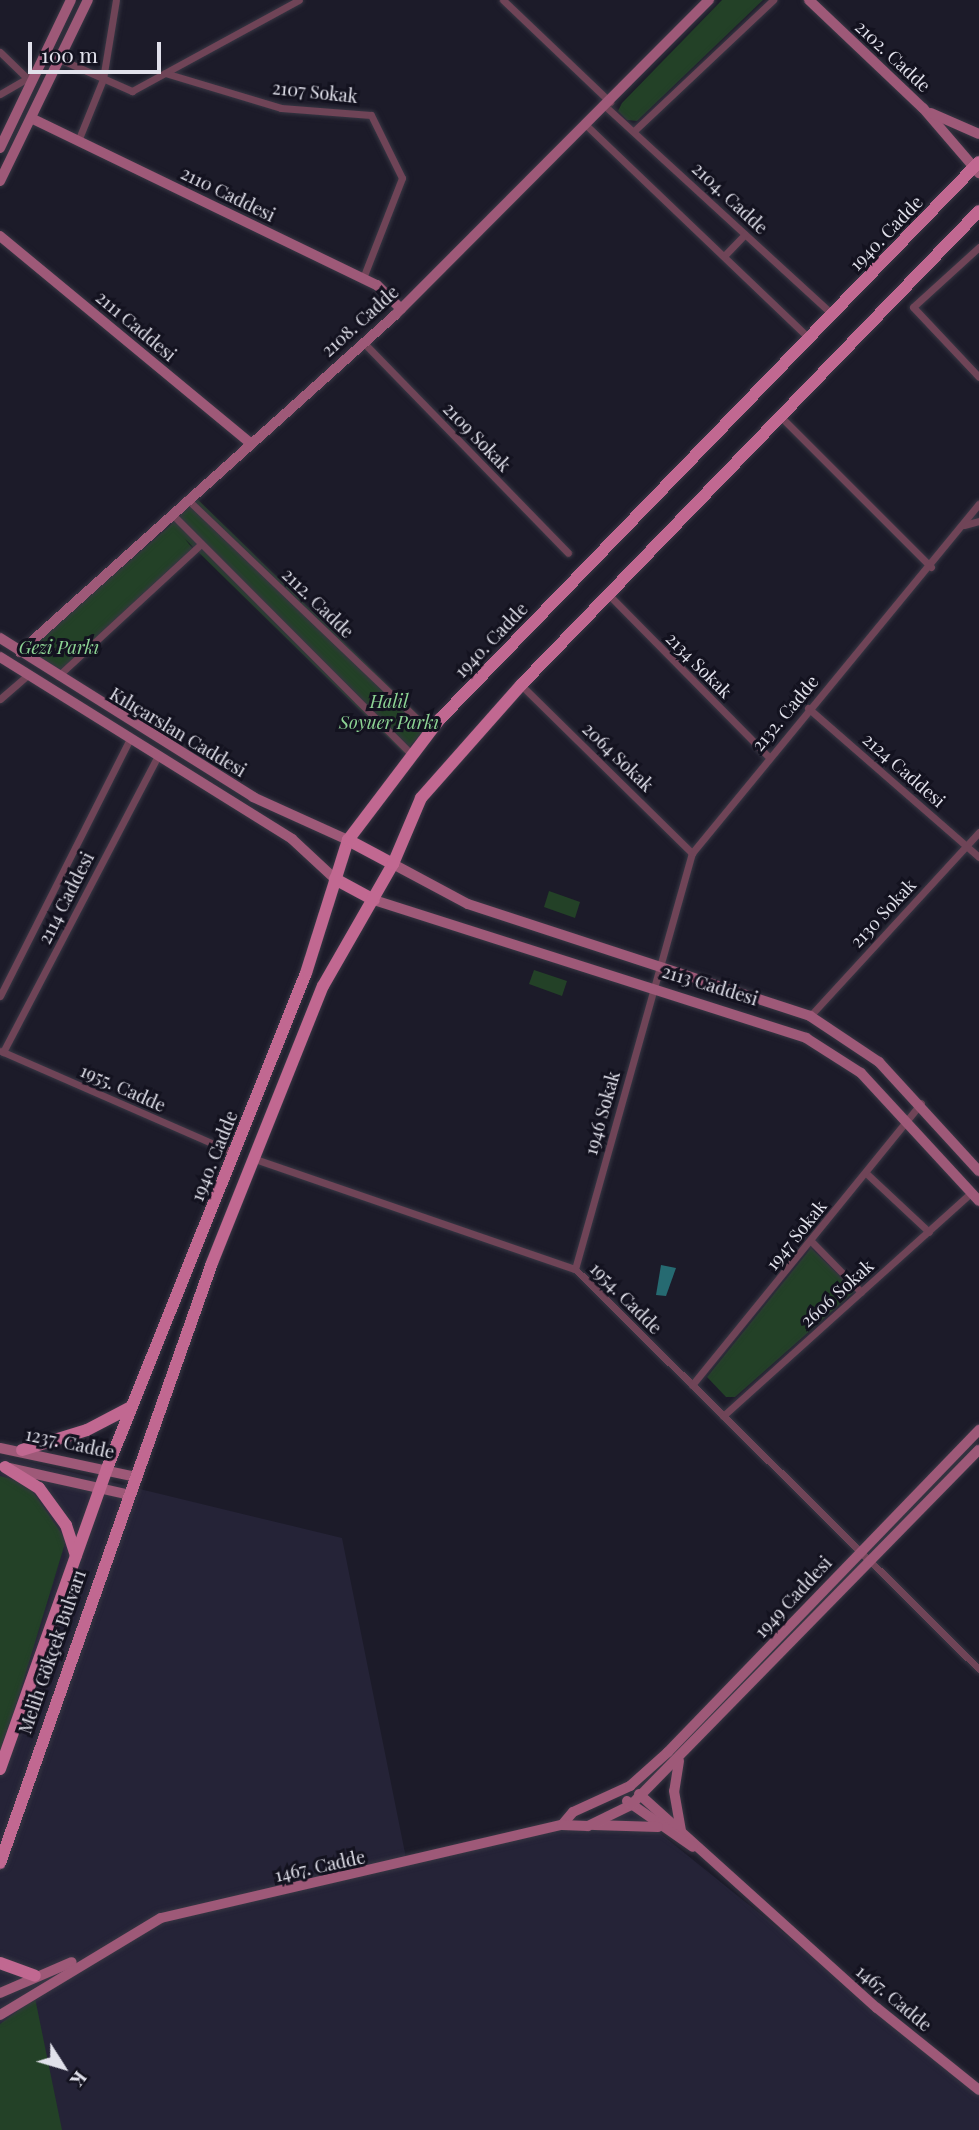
<!DOCTYPE html>
<html>
<head>
<meta charset="utf-8">
<style>
	body { margin:0 }
	#map { position:relative; width:979px; height:2130px; overflow:hidden; background:#1c1b29; font-family:"Playfair Display",serif }
	div>[style] { position:absolute }
	[style*='--x'] { left:calc(var(--x)*1px); top:calc(var(--y)*1px); width:calc(var(--w)*1px); rotate:calc(var(--a)*1deg) }
	.built>* { inset:0; background:#252337 }
	.green>* { inset:0; background:#234127 }
	.water>* { inset:0; background:#266a71 }
	.roads { filter:drop-shadow(0 0 2px #383744) drop-shadow(0 0 2px #383744) }
	.street>* { height:7px; margin:-3.5px; padding:0 3.5px; transform-origin:3.5px; border-radius:3.5px; background:#6f4457 }
	.secondary>* { height:10px; margin:-5px; padding:0 5px; transform-origin:5px; border-radius:5px; background:#9e5978 }
	.primary>* { height:12px; margin:-6px; padding:0 6px; transform-origin:6px; border-radius:6px; background:#c16891 }
	span { translate:-50% -50%; white-space:nowrap; text-align:center; line-height:1.15; -webkit-text-stroke:6px #13121f; paint-order:stroke }
	.street-label { font-size:18px; color:#e1e1eb }
	.park-label { font-size:18px; color:#8dd494; font-style:italic }
	.north { position:absolute; left:28px; top:2032px; width:70px; height:70px; -webkit-text-stroke:5px #13121f; paint-order:stroke; rotate:127deg; font-size:19px; font-weight:700; line-height:28px; text-align:center; color:#e1e1eb }
	.north::after { content:''; display:block; margin:auto; width:24px; height:32px; background:#e1e1eb; clip-path:polygon(50% 0,100% 100%,50% 72%,0 100%) }
	.scale { position:absolute; left:28px; top:42px; width:133px; height:32px; box-sizing:border-box; border:4px solid #e1e1eb; border-top:0; padding-left:9px; font-size:21px; line-height:24px; white-space:nowrap; color:#e1e1eb; -webkit-text-stroke:5px #13121f; paint-order:stroke }
</style>
</head>
<body>
<div id="map">
	<div class="built">
		<i style="clip-path:polygon(0 1455px,342px 1538px,406px 1858px,630px 1809px,979px 2090px,979px 2130px,0 2130px)"></i>
	</div>
	<div class="green">
		<i style="clip-path:polygon(722px 0,763px 0,637px 121px,627px 120px,618px 111px,622px 103px)"></i>
		<i style="clip-path:polygon(191px 493px,429px 725px,404px 753px,185px 539px,193px 549px,60px 672px,33px 654px,32px 645px,171px 525px)"></i>
		<i style="clip-path:polygon(549px 891px,580px 902px,575px 918px,544px 907px)"></i>
		<i style="clip-path:polygon(534px 970px,567px 981px,562px 996px,529px 984px)"></i>
		<i style="clip-path:polygon(811px 1248px,855px 1291px,735px 1397px,726px 1397px,707px 1377px)"></i>
		<i style="clip-path:polygon(0 1476px,27px 1483px,66px 1540px,0 1758px)"></i>
		<i style="clip-path:polygon(35px 1998px,62px 2130px,0 2130px,0 2024px)"></i>
	</div>
	<div class="water">
		<i style="clip-path:polygon(661px 1265px,676px 1268px,666px 1296px,656px 1295px)"></i>
	</div>
	<div class="roads">
		<div class="street">
			<i style="--x:503;--y:0;--w:148;--a:43.6"></i>
			<i style="--x:0;--y:52;--w:37;--a:44"></i>
			<i style="--x:62;--y:60;--w:77;--a:23.9"></i>
			<i style="--x:132;--y:91;--w:190;--a:-28.6"></i>
			<i style="--x:165;--y:73;--w:121;--a:16.8"></i>
			<i style="--x:281;--y:108;--w:90;--a:4.4"></i>
			<i style="--x:371;--y:115;--w:70;--a:63.8"></i>
			<i style="--x:402;--y:178;--w:107;--a:111.3"></i>
			<i style="--x:0;--y:94;--w:39;--a:-30"></i>
			<i style="--x:605;--y:106;--w:308;--a:42.5"></i>
			<i style="--x:587;--y:126;--w:307;--a:43.7"></i>
			<i style="--x:635;--y:130;--w:190;--a:-43.3"></i>
			<i style="--x:78;--y:141;--w:67;--a:-68"></i>
			<i style="--x:103;--y:79;--w:80;--a:-80.7"></i>
			<i style="--x:979;--y:247;--w:89;--a:137.7"></i>
			<i style="--x:913;--y:307;--w:96;--a:46.7"></i>
			<i style="--x:724;--y:256;--w:30;--a:-46"></i>
			<i style="--x:363;--y:342;--w:294;--a:45.8"></i>
			<i style="--x:779;--y:415;--w:215;--a:45"></i>
			<i style="--x:187;--y:499;--w:335;--a:43.7"></i>
			<i style="--x:173;--y:515;--w:336;--a:45.1"></i>
			<i style="--x:964;--y:525;--w:16;--a:-15"></i>
			<i style="--x:608;--y:594;--w:229;--a:45.4"></i>
			<i style="--x:58;--y:676;--w:195;--a:-42.7"></i>
			<i style="--x:521;--y:685;--w:240;--a:44.5"></i>
			<i style="--x:0;--y:699;--w:35;--a:-41"></i>
			<i style="--x:808;--y:708;--w:227;--a:41.1"></i>
			<i style="--x:0;--y:996;--w:286;--a:-63.2"></i>
			<i style="--x:810;--y:1016;--w:250;--a:-47.4"></i>
			<i style="--x:1;--y:1051;--w:254;--a:23.6"></i>
			<i style="--x:3;--y:1052;--w:333;--a:-62.4"></i>
			<i style="--x:255;--y:1159;--w:338;--a:19"></i>
			<i style="--x:575;--y:1269;--w:569;--a:44.71"></i>
			<i style="--x:866;--y:1173;--w:86;--a:43.1"></i>
			<i style="--x:812;--y:1242;--w:70;--a:45.6"></i>
			<i style="--x:575;--y:1269;--w:432;--a:-74.3"></i>
			<i style="--x:692;--y:853;--w:452;--a:-50.6"></i>
			<i style="--x:692;--y:1385;--w:363;--a:-50.9"></i>
			<i style="--x:723;--y:1416;--w:335;--a:-42"></i>
		</div>
		<div class="secondary">
			<i style="--x:809;--y:0;--w:157;--a:43.5"></i>
			<i style="--x:923;--y:108;--w:86;--a:49.3"></i>
			<i style="--x:931;--y:113;--w:52;--a:23.6"></i>
			<i style="--x:33;--y:119;--w:382;--a:25.8"></i>
			<i style="--x:377;--y:285;--w:34;--a:45"></i>
			<i style="--x:0;--y:148;--w:164;--a:-64.4"></i>
			<i style="--x:0;--y:181;--w:201;--a:-64.1"></i>
			<i style="--x:0;--y:236;--w:323;--a:39.6"></i>
			<i style="--x:0;--y:638;--w:299;--a:32.1"></i>
			<i style="--x:253;--y:797;--w:104;--a:24.4"></i>
			<i style="--x:20;--y:652;--w:504;--a:-41.94"></i>
			<i style="--x:395;--y:315;--w:445;--a:-45.1"></i>
			<i style="--x:0;--y:657;--w:344;--a:31.9"></i>
			<i style="--x:292;--y:839;--w:59;--a:42.9"></i>
			<i style="--x:393;--y:864;--w:85;--a:28.1"></i>
			<i style="--x:468;--y:904;--w:360;--a:18.1"></i>
			<i style="--x:810;--y:1016;--w:83;--a:33.7"></i>
			<i style="--x:879;--y:1062;--w:148;--a:47.5"></i>
			<i style="--x:374;--y:900;--w:454;--a:17.7"></i>
			<i style="--x:806;--y:1038;--w:65;--a:32.5"></i>
			<i style="--x:861;--y:1073;--w:174;--a:47.3"></i>
			<i style="--x:0;--y:1448;--w:135;--a:12"></i>
			<i style="--x:9;--y:1468;--w:119;--a:12.6"></i>
			<i style="--x:679;--y:1761;--w:30;--a:99"></i>
			<i style="--x:674;--y:1791;--w:40;--a:80"></i>
			<i style="--x:639;--y:1794;--w:320;--a:42"></i>
			<i style="--x:877;--y:2008;--w:131;--a:38.8"></i>
			<i style="--x:627;--y:1801;--w:80;--a:34.9"></i>
			<i style="--x:562;--y:1825;--w:17;--a:-50"></i>
			<i style="--x:573;--y:1812;--w:63;--a:-24.5"></i>
			<i style="--x:630;--y:1786;--w:51;--a:-41.8"></i>
			<i style="--x:668;--y:1752;--w:448;--a:-46"></i>
			<i style="--x:594;--y:1825;--w:64;--a:1.8"></i>
			<i style="--x:0;--y:1993;--w:78;--a:-23.3"></i>
			<i style="--x:0;--y:2015;--w:188;--a:-31.1"></i>
			<i style="--x:161;--y:1918;--w:412;--a:-13.1"></i>
			<i style="--x:562;--y:1825;--w:26;--a:2"></i>
			<i style="--x:588;--y:1826;--w:48;--a:-26"></i>
			<i style="--x:631;--y:1805;--w:497;--a:-45.6"></i>
		</div>
		<div class="primary">
			<i style="--x:348;--y:840;--w:51;--a:28.1"></i>
			<i style="--x:335;--y:879;--w:44;--a:28.3"></i>
			<i style="--x:22;--y:1450;--w:68;--a:-17.1"></i>
			<i style="--x:87;--y:1430;--w:50;--a:-27.6"></i>
			<i style="--x:5;--y:1467;--w:40;--a:32"></i>
			<i style="--x:39;--y:1488;--w:46;--a:53.9"></i>
			<i style="--x:66;--y:1525;--w:32;--a:72"></i>
			<i style="--x:0;--y:1769;--w:322;--a:-70.4"></i>
			<i style="--x:108;--y:1466;--w:531;--a:-68.12"></i>
			<i style="--x:306;--y:973;--w:139;--a:-72.5"></i>
			<i style="--x:348;--y:840;--w:152;--a:-52.8"></i>
			<i style="--x:440;--y:719;--w:775;--a:-45.94"></i>
			<i style="--x:0;--y:1863;--w:636;--a:-70.54"></i>
			<i style="--x:212;--y:1263;--w:298;--a:-68.2"></i>
			<i style="--x:323;--y:986;--w:141;--a:-60.2"></i>
			<i style="--x:393;--y:864;--w:72;--a:-67"></i>
			<i style="--x:421;--y:798;--w:151;--a:-48.5"></i>
			<i style="--x:521;--y:685;--w:659;--a:-45.98"></i>
			<i style="--x:0;--y:1963;--w:37;--a:20"></i>
		</div>
	</div>
	<div class="street-label">
		<span style="left:893px;top:56px;rotate:43deg">2102. Cadde</span>
		<span style="left:315px;top:92px;rotate:6deg">2107 Sokak</span>
		<span style="left:228px;top:194px;rotate:26deg">2110 Caddesi</span>
		<span style="left:730px;top:198px;rotate:43deg">2104. Cadde</span>
		<span style="left:886px;top:233px;rotate:-46deg">1940. Cadde</span>
		<span style="left:360px;top:321px;rotate:-42deg">2108. Cadde</span>
		<span style="left:136px;top:326px;rotate:40deg">2111 Caddesi</span>
		<span style="left:477px;top:437px;rotate:46deg">2109 Sokak</span>
		<span style="left:318px;top:603px;rotate:44deg">2112. Cadde</span>
		<span style="left:491px;top:640px;rotate:-46deg">1940. Cadde</span>
		<span style="left:699px;top:665px;rotate:45deg">2134 Sokak</span>
		<span style="left:785px;top:713px;rotate:-50deg">2132. Cadde</span>
		<span style="left:178px;top:732px;rotate:31deg">Kılıçarslan Caddesi</span>
		<span style="left:618px;top:757px;rotate:44deg">2064 Sokak</span>
		<span style="left:904px;top:770px;rotate:41deg">2124 Caddesi</span>
		<span style="left:66px;top:898px;rotate:-63deg">2114 Caddesi</span>
		<span style="left:883px;top:913px;rotate:-47deg">2130 Sokak</span>
		<span style="left:710px;top:985px;rotate:17deg">2113 Caddesi</span>
		<span style="left:123px;top:1088px;rotate:24deg">1955. Cadde</span>
		<span style="left:602px;top:1113px;rotate:-74deg">1946 Sokak</span>
		<span style="left:214px;top:1156px;rotate:-68deg">1940. Cadde</span>
		<span style="left:796px;top:1235px;rotate:-51deg">1947 Sokak</span>
		<span style="left:837px;top:1293px;rotate:-42deg">2606 Sokak</span>
		<span style="left:626px;top:1298px;rotate:45deg">1954. Cadde</span>
		<span style="left:70px;top:1443px;rotate:12deg">1237. Cadde</span>
		<span style="left:793px;top:1597px;rotate:-47deg">1949 Caddesi</span>
		<span style="left:52px;top:1652px;rotate:-71deg">Melih Gökçek Bulvarı</span>
		<span style="left:320px;top:1866px;rotate:-12deg">1467. Cadde</span>
		<span style="left:894px;top:1998px;rotate:40deg">1467. Cadde</span>
	</div>
	<div class="park-label">
		<span style="left:59px;top:647px">Gezi Parkı</span>
		<span style="left:389px;top:712px">Halil<br>Soyuer Parkı</span>
	</div>
	<div class="north">K</div>
	<div class="scale">100 m</div>
</div>
</body>
</html>
